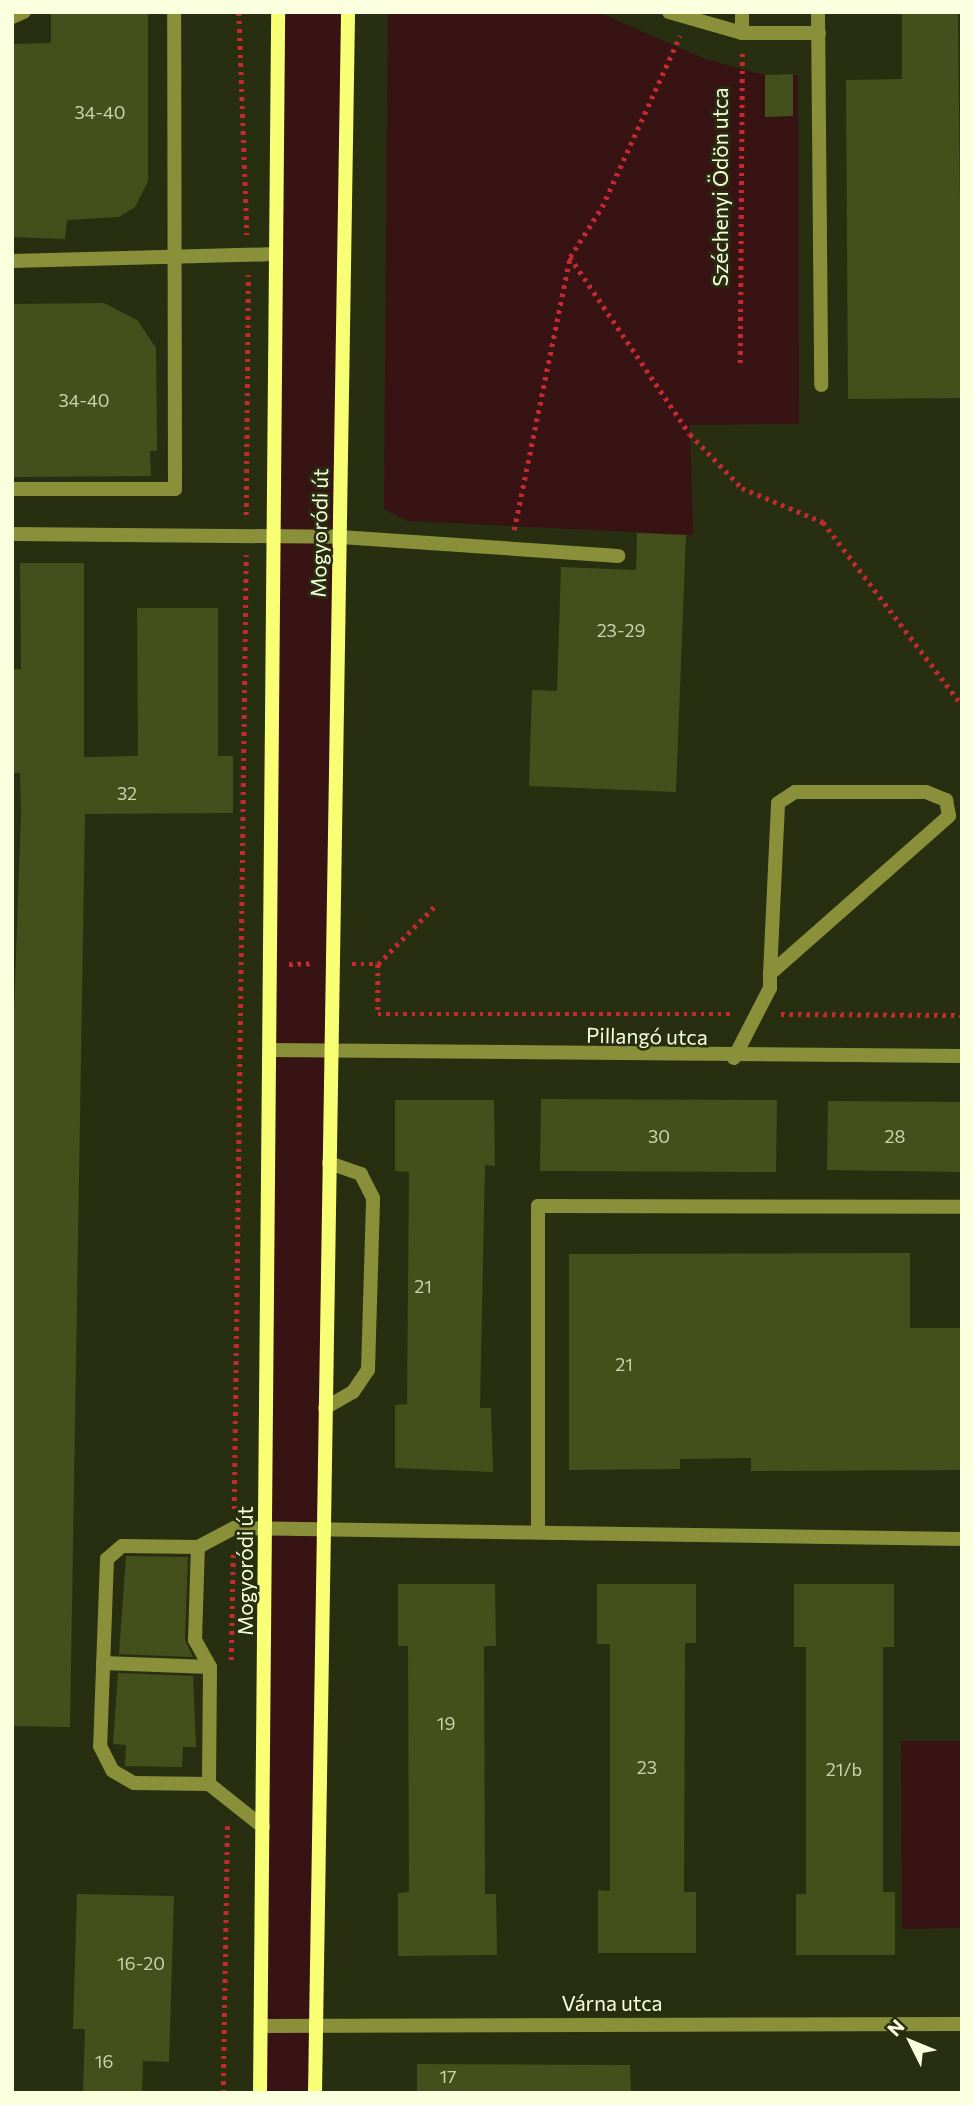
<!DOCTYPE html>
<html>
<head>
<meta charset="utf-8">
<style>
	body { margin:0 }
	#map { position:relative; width:974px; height:2105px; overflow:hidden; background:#282e10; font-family:Commissioner,sans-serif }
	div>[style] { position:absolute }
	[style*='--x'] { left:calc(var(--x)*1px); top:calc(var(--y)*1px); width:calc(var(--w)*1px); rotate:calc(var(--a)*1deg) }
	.green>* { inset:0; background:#381313 }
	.building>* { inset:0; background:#44501b }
	.path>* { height:4.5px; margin-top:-2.25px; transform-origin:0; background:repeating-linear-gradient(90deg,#c62a30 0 3.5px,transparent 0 8.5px) }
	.lane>* { height:14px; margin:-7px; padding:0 7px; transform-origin:7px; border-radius:7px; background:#8a8f39 }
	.street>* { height:14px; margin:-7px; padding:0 7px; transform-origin:7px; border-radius:7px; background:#8a8f39 }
	.secondary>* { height:14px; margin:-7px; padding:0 7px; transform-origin:7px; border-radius:7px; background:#f8ff74 }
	span { translate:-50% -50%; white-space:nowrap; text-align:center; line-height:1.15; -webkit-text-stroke:5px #282e10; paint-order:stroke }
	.number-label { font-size:18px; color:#ccd3ac }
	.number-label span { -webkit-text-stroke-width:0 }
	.street-label { font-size:21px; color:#faffdd }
	.frame { position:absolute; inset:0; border:14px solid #faffdd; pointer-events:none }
	.north { position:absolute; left:876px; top:2007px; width:70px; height:70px; -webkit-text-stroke:5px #282e10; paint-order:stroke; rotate:313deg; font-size:19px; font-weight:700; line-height:28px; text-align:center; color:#faffdd }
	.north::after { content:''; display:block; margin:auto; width:24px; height:32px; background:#faffdd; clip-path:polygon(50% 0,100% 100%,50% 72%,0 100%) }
</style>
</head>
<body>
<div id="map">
	<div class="green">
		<i style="clip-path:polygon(278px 12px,348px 12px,315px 2093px,260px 2093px)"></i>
		<i style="clip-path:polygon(388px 12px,598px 12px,705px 59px,765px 75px,798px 75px,799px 424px,690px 425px,693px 535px,408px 521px,384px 509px)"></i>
		<i style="clip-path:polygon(901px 1741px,962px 1741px,962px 1928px,902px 1929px)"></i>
	</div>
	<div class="building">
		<i style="clip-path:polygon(51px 12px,148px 12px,148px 181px,135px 207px,119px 217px,67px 220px,65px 239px,12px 237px,12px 44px,51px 43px)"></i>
		<i style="clip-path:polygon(902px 12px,958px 12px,962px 398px,848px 399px,846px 80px,902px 79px)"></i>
		<i style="clip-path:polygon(793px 74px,793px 116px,765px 117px,765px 75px)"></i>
		<i style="clip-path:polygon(104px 303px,137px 320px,156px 348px,157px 451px,150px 451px,151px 476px,12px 477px,12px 304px)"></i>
		<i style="clip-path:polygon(637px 533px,686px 535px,676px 792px,529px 786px,532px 690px,557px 691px,561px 567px,636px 570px)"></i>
		<i style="clip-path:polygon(20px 563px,84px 563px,84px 757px,138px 756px,137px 608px,218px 608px,218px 756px,233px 756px,233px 813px,85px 814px,70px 1727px,12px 1726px,12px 1067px,21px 814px,20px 773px,12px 773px,12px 669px,21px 669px)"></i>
		<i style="clip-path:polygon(541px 1099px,777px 1100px,776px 1172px,540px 1171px)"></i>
		<i style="clip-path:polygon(395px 1100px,494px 1100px,495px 1166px,485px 1165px,480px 1408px,491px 1408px,493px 1472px,395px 1468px,395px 1405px,407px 1404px,409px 1172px,395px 1171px)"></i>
		<i style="clip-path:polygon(828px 1101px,962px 1102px,962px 1172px,827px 1170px)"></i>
		<i style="clip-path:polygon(910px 1253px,910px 1328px,962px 1328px,962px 1470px,751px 1471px,751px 1458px,680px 1459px,680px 1469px,569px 1470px,569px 1254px)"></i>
		<i style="clip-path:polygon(126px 1556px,188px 1557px,185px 1640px,193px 1657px,119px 1654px)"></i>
		<i style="clip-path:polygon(398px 1584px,495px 1584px,496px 1646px,484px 1646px,485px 1894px,496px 1894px,497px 1955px,398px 1956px,398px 1893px,409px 1892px,408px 1646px,398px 1646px)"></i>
		<i style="clip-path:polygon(597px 1584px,696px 1584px,696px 1643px,685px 1643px,684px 1892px,696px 1892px,696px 1953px,598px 1953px,598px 1890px,610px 1891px,610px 1644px,597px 1644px)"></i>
		<i style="clip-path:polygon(794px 1584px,894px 1584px,894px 1647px,883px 1647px,883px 1892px,895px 1892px,895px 1955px,796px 1955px,796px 1894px,806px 1894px,806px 1647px,794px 1647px)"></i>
		<i style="clip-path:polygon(118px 1673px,193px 1676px,196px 1747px,183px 1747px,182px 1767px,125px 1766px,126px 1745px,113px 1744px)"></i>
		<i style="clip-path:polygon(77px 1894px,174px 1896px,169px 2062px,143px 2061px,142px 2093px,83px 2093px,85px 2029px,73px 2029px)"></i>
		<i style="clip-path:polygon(417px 2064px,630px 2065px,631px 2093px,417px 2093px)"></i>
	</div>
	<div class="path">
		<i style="--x:239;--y:12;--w:223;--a:87.9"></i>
		<i style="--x:570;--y:257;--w:214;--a:55.9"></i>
		<i style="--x:690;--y:434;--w:75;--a:46.1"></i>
		<i style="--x:742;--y:488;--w:88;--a:22.8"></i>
		<i style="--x:823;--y:522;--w:230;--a:52.8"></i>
		<i style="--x:740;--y:363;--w:311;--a:-89.6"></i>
		<i style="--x:246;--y:515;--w:240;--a:-89.5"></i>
		<i style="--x:514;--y:530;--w:279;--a:-78.4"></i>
		<i style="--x:570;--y:257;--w:59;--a:-57.4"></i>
		<i style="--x:602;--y:207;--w:188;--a:-65.5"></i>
		<i style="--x:289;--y:964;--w:23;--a:-2"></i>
		<i style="--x:352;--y:964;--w:26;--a:0"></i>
		<i style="--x:378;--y:964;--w:80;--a:-45.5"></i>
		<i style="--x:378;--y:964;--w:50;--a:90"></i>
		<i style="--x:378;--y:1014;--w:355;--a:0"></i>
		<i style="--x:781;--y:1014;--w:181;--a:0.3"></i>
		<i style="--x:234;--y:1509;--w:954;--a:-89.28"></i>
		<i style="--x:231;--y:1660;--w:107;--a:-88.9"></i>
		<i style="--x:223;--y:2093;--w:267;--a:-89.1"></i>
	</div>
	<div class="lane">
		<i style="--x:669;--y:12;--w:76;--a:16"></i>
		<i style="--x:742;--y:33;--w:77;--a:0"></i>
		<i style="--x:818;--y:12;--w:373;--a:89.5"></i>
		<i style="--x:12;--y:17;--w:13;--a:-23"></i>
		<i style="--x:742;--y:33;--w:21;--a:-90"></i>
		<i style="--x:12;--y:261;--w:264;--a:-1.5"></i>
		<i style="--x:12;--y:489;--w:163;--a:0"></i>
		<i style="--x:175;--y:489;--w:477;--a:-90.1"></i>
		<i style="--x:12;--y:534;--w:328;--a:0.5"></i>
		<i style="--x:340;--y:537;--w:279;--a:3.9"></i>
		<i style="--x:734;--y:1058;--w:79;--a:-62.8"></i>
		<i style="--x:770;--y:988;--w:14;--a:-90"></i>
		<i style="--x:770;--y:974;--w:171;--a:-87.3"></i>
		<i style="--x:778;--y:803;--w:20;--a:-33"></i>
		<i style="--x:795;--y:792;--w:131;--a:0"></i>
		<i style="--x:926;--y:792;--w:22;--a:22"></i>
		<i style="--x:946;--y:800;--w:16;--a:79"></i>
		<i style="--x:949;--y:816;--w:239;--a:138.6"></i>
		<i style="--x:325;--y:1408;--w:32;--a:-30"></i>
		<i style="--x:353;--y:1392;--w:27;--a:-56"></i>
		<i style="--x:368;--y:1370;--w:172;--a:-88.3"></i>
		<i style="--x:373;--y:1198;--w:27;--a:-117"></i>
		<i style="--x:361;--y:1174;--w:34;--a:-161"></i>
		<i style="--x:538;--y:1532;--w:326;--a:-90"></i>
		<i style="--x:538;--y:1206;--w:424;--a:0.1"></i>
		<i style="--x:198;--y:1547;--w:76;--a:-179.2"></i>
		<i style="--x:122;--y:1546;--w:20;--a:139"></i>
		<i style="--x:107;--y:1559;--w:187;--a:92.1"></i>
		<i style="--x:100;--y:1746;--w:28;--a:63"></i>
		<i style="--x:113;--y:1771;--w:24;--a:30"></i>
		<i style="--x:134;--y:1783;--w:75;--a:0.8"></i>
		<i style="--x:209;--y:1784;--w:69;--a:38.5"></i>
		<i style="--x:103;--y:1663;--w:107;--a:2.1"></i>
		<i style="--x:209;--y:1784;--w:117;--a:-89.5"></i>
		<i style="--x:210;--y:1667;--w:31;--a:-119"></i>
		<i style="--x:195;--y:1640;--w:93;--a:-88.2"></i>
		<i style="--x:198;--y:1547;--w:41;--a:-27.8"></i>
		<i style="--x:234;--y:1528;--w:728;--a:0.87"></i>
	</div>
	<div class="street">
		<i style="--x:270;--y:1050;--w:692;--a:0.5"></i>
		<i style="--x:262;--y:2026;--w:700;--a:-0.16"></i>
	</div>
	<div class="secondary">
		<i style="--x:260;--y:2093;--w:2081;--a:-89.5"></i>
		<i style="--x:315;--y:2093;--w:2081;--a:-89.09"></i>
	</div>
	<div class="number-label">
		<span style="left:100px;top:112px">34-40</span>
		<span style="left:84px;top:400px">34-40</span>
		<span style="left:621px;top:630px">23-29</span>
		<span style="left:127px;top:793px">32</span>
		<span style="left:659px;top:1136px">30</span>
		<span style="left:895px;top:1136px">28</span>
		<span style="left:423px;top:1286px">21</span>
		<span style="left:624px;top:1364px">21</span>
		<span style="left:446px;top:1723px">19</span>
		<span style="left:647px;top:1767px">23</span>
		<span style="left:844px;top:1769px">21/b</span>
		<span style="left:141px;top:1963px">16-20</span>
		<span style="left:104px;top:2061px">16</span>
		<span style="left:448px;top:2076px">17</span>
	</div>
	<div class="street-label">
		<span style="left:720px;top:187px;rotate:-90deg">Széchenyi Ödön utca</span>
		<span style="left:319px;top:533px;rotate:-89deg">Mogyoródi út</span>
		<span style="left:647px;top:1036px;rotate:1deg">Pillangó utca</span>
		<span style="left:245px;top:1571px;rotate:-90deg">Mogyoródi út</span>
		<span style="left:612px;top:2003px">Várna utca</span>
	</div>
	<div class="frame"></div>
	<div class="north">N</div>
</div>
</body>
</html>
